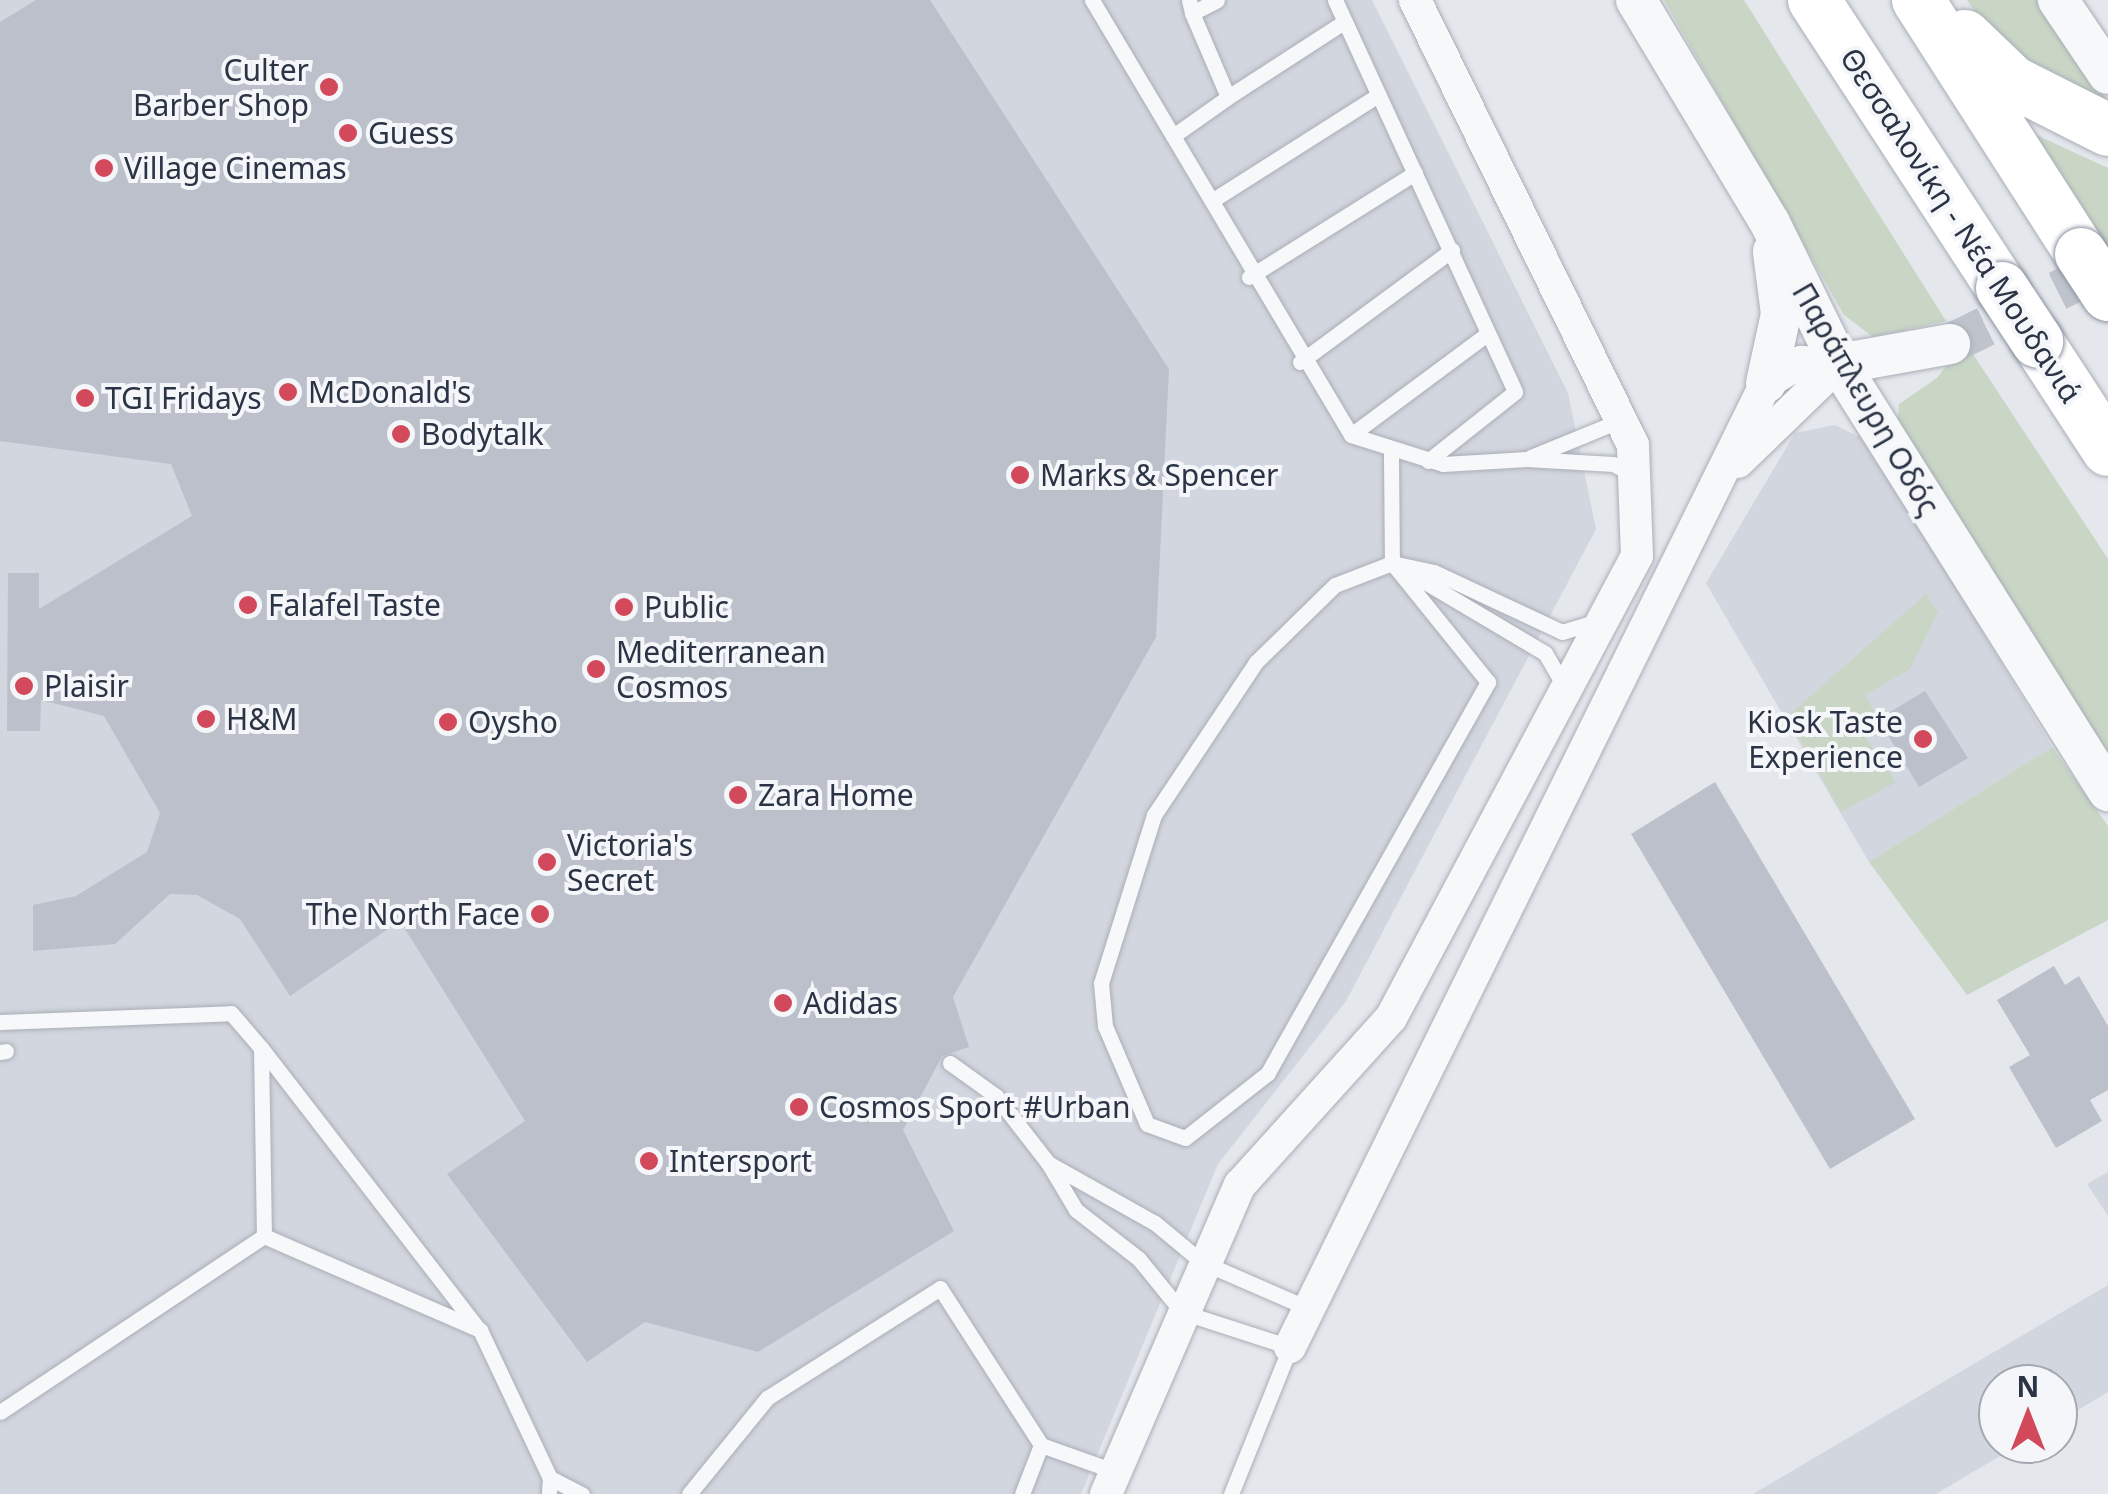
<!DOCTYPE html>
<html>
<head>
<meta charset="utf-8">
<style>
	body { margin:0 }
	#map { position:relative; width:2108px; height:1494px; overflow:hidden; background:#e4e7ec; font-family:"Noto Sans",sans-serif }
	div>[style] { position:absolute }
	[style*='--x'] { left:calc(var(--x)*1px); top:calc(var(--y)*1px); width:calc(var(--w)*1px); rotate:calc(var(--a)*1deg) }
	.built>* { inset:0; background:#d2d6de }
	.green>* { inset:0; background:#c9d6c5 }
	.building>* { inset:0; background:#bbc0ca }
	.tertiary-tunnel>* { height:40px; margin-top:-20px; transform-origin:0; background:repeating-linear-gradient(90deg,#bfc3cb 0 40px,transparent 0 60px) }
	.roads { filter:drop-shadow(0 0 2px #a9aeb7) drop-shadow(0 0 2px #a9aeb7) }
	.service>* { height:15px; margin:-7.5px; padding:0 7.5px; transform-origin:7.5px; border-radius:7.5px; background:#f7f8fa }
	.minor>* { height:32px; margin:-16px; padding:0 16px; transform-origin:16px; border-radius:16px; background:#f7f8fa }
	.tertiary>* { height:40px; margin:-20px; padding:0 20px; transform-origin:20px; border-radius:20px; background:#f7f8fa }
	.trunk>* { height:52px; margin:-26px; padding:0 26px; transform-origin:26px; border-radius:26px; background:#fff }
	.bridges { filter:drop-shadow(0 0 2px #8b94a3) drop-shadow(0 0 2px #8b94a3) }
	.trunk-bridge>* { height:52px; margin:-26px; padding:0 26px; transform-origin:26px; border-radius:26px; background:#fff }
	.dots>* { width:28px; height:28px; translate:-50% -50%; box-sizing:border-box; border:5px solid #f4f6f9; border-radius:50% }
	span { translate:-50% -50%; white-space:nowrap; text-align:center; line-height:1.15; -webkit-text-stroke:8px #f4f6f9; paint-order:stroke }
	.poi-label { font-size:30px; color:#2b3445 }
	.right { translate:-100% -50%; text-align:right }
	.left { translate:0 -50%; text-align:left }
	.street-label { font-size:30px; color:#2b3445 }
	.north { position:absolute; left:1978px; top:1364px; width:100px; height:100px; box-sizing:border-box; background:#f4f6f9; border:2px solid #a4a8b1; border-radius:50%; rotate:0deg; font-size:28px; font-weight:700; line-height:40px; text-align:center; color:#2b3445 }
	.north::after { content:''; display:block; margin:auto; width:35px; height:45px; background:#d1495b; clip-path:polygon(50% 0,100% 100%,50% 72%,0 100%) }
</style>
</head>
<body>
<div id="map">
	<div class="built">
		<i style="clip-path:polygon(0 0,1372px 0,1568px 393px,1596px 529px,1346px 1001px,1218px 1164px,1081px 1494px,0 1494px)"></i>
		<i style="clip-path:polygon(1835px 425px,1868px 441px,2052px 747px,1869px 862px,1706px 583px,1795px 433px)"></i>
		<i style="clip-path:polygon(2108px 1172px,2108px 1216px,2087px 1184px)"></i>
		<i style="clip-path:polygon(2108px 1285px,2108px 1392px,2058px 1422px,2058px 1384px,1998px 1384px,1998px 1444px,2020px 1444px,1936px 1494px,1753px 1494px)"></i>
	</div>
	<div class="green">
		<i style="clip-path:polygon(1664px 0,1744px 0,1946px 321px,1873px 337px,1844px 315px)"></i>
		<i style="clip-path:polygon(1967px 0,2039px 0,2108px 101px,2003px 53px)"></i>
		<i style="clip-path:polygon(2032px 133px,2108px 168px,2108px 255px)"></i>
		<i style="clip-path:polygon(1965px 342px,2108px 559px,2108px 754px,1897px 429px,1899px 404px,1937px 378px)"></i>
		<i style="clip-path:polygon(1926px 594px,1938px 612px,1910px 669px,1865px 695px,1878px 719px,1859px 728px,1896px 782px,1841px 812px,1787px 717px)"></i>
		<i style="clip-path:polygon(2052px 747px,2108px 826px,2108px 920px,1967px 995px,1869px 862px)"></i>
	</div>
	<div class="building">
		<i style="clip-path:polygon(36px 0,930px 0,1169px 369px,1156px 637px,953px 997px,969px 1047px,942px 1056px,903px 1130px,954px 1231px,758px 1352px,645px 1322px,587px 1362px,447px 1174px,525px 1121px,400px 921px,290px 996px,240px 919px,197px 895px,170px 894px,115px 944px,33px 951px,33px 905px,76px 896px,147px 852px,160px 813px,104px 716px,41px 700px,40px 731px,7px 731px,8px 573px,39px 573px,39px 609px,192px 516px,171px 464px,0 441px,0 22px)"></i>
		<i style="clip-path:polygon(1925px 691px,1968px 758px,1919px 787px,1878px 719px)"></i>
		<i style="clip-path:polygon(1715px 782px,1915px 1119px,1830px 1169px,1631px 834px)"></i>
		<i style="clip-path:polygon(2054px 966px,2065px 985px,2079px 976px,2108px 1026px,2108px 1090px,2090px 1100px,2102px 1121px,2056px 1148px,2009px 1067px,2030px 1055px,1997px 1000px)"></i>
	</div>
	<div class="tertiary-tunnel">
		<i style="--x:1950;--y:344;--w:176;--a:-26.3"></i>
	</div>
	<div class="roads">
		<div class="service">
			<i style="--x:1092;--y:0;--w:506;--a:59.23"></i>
			<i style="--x:1351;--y:435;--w:96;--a:17.5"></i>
			<i style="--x:1443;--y:464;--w:84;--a:-3.4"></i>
			<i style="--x:1527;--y:459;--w:86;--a:3.3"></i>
			<i style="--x:1613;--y:464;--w:24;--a:28"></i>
			<i style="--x:1189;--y:0;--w:13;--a:77"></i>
			<i style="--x:1192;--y:13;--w:28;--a:-27"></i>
			<i style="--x:1335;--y:0;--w:431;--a:65.3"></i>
			<i style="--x:1515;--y:392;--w:111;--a:141.6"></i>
			<i style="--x:1192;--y:13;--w:91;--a:66.8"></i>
			<i style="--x:1228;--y:97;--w:138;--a:-32.9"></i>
			<i style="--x:1173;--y:136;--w:67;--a:-35.3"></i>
			<i style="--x:1216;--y:198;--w:188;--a:-32.4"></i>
			<i style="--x:1249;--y:277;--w:196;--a:-32.1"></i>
			<i style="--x:1300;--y:362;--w:189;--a:-36.4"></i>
			<i style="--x:1351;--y:435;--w:169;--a:-36.6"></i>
			<i style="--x:1391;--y:455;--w:108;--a:89.5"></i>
			<i style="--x:1392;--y:563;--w:153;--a:51.1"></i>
			<i style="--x:1488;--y:682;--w:449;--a:119.4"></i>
			<i style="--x:1268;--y:1073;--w:105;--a:141.9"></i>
			<i style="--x:1185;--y:1138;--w:40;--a:-159.8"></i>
			<i style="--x:1147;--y:1124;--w:107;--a:-113.2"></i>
			<i style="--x:1105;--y:1026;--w:43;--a:-95.3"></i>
			<i style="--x:1101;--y:983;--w:176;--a:-72.5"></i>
			<i style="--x:1154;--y:815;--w:184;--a:-56.3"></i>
			<i style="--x:1256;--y:662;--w:110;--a:-44.3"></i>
			<i style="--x:1335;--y:585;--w:61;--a:-21.1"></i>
			<i style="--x:1392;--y:563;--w:43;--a:12.1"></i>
			<i style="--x:1434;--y:572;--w:141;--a:25.1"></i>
			<i style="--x:1562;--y:632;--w:37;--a:-17"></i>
			<i style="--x:1531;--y:457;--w:84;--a:-22.3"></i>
			<i style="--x:1609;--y:425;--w:18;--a:-74"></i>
			<i style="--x:1405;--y:570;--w:163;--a:30.7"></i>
			<i style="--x:1545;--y:653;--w:39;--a:60"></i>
			<i style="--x:0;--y:1022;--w:231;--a:-2.2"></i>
			<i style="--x:231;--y:1013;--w:46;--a:49.4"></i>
			<i style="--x:261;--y:1048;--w:188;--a:89.1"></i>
			<i style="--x:262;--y:1049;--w:351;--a:52.3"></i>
			<i style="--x:0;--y:1052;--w:6;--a:-9"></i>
			<i style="--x:950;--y:1063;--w:57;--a:35.7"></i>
			<i style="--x:996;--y:1096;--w:85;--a:52.2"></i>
			<i style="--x:264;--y:1236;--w:236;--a:23.5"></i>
			<i style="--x:480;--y:1330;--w:164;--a:64.7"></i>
			<i style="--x:550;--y:1478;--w:16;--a:94"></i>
			<i style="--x:0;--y:1412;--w:317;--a:-33.7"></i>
			<i style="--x:550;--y:1478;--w:36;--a:27"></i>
			<i style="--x:689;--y:1494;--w:124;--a:-50.9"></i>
			<i style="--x:767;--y:1398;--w:205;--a:-32.4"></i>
			<i style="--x:940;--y:1288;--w:187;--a:57.2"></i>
			<i style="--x:1022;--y:1494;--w:53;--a:-68.8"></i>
			<i style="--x:1041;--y:1445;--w:77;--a:19.6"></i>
			<i style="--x:1231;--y:1494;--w:158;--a:-68.1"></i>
			<i style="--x:1290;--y:1347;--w:114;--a:-162"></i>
			<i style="--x:1182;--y:1312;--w:68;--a:-129.1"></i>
			<i style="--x:1139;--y:1259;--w:80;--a:-142.1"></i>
			<i style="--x:1076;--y:1210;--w:55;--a:-120.8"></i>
			<i style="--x:1048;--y:1163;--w:123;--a:29.3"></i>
			<i style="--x:1155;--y:1223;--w:61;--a:39.7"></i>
			<i style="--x:1202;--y:1262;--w:116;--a:23.5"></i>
		</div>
		<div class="minor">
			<i style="--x:1738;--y:462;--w:141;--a:-44.1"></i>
			<i style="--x:1290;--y:1347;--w:1075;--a:-63.72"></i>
			<i style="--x:1766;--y:383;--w:41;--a:-31"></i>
			<i style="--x:1801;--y:362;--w:38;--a:3"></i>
			<i style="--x:1106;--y:1494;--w:337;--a:-66.6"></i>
			<i style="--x:1240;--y:1185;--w:225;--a:-47.9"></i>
			<i style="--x:1391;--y:1018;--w:523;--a:-61.97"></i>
			<i style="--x:1637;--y:556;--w:111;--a:-92.1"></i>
			<i style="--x:1633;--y:445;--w:496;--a:-116.1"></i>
		</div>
		<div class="tertiary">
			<i style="--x:1636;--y:0;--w:260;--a:59"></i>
			<i style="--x:1770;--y:223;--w:157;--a:63.9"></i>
			<i style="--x:1839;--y:364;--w:505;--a:57.79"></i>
			<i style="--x:2058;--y:0;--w:89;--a:56"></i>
			<i style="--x:1839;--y:364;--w:113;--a:-10.2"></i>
			<i style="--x:1766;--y:383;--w:71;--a:-77.7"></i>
			<i style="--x:1781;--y:314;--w:63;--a:-97.4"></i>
		</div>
		<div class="trunk">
			<i style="--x:1814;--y:0;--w:344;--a:56.9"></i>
			<i style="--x:1918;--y:0;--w:302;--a:57.3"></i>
			<i style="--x:1965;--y:36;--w:66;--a:43.8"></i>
			<i style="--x:2013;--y:82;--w:106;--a:26.8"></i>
			<i style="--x:2037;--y:341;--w:130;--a:56.9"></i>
		</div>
	</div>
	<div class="bridges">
		<div class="trunk-bridge">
			<i style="--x:2081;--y:254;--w:49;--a:56.6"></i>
			<i style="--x:2002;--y:288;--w:64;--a:56.6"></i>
		</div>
	</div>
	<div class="dots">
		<i style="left:329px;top:87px;background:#d1495b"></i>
		<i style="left:348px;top:133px;background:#d1495b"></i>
		<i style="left:104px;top:168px;background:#d1495b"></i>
		<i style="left:288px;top:392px;background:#d1495b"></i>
		<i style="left:85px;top:398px;background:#d1495b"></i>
		<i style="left:401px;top:434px;background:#d1495b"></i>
		<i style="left:1020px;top:475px;background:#d1495b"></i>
		<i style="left:248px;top:605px;background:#d1495b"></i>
		<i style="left:624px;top:607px;background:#d1495b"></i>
		<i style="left:596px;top:669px;background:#d1495b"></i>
		<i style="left:24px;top:686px;background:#d1495b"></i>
		<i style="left:206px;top:719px;background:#d1495b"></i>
		<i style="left:448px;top:722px;background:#d1495b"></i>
		<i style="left:1923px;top:739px;background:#d1495b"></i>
		<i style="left:738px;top:795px;background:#d1495b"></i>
		<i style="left:547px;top:862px;background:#d1495b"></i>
		<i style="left:540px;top:914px;background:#d1495b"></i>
		<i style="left:783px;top:1003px;background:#d1495b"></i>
		<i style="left:799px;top:1107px;background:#d1495b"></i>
		<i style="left:649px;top:1161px;background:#d1495b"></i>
	</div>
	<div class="poi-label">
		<span class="right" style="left:309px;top:87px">Culter<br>Barber Shop</span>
		<span class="left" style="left:368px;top:133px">Guess</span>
		<span class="left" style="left:124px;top:168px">Village Cinemas</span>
		<span class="left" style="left:308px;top:392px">McDonald's</span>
		<span class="left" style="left:105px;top:398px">TGI Fridays</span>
		<span class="left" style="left:421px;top:434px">Bodytalk</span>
		<span class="left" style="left:1040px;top:475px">Marks &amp; Spencer</span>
		<span class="left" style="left:268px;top:605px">Falafel Taste</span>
		<span class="left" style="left:644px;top:607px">Public</span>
		<span class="left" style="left:616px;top:669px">Mediterranean<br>Cosmos</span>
		<span class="left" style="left:44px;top:686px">Plaisir</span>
		<span class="left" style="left:226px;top:719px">H&amp;M</span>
		<span class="left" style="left:468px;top:722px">Oysho</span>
		<span class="right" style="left:1903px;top:739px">Kiosk Taste<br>Experience</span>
		<span class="left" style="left:758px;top:795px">Zara Home</span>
		<span class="left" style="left:567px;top:862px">Victoria's<br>Secret</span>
		<span class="right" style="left:520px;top:914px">The North Face</span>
		<span class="left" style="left:803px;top:1003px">Adidas</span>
		<span class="left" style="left:819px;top:1107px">Cosmos Sport #Urban</span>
		<span class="left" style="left:669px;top:1161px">Intersport</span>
	</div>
	<div class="street-label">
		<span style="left:1961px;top:225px;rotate:57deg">Θεσσαλονίκη - Νέα Μουδανιά</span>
		<span style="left:1866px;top:399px;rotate:60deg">Παράπλευρη Οδός</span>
	</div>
	<div class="north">N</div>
</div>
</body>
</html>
